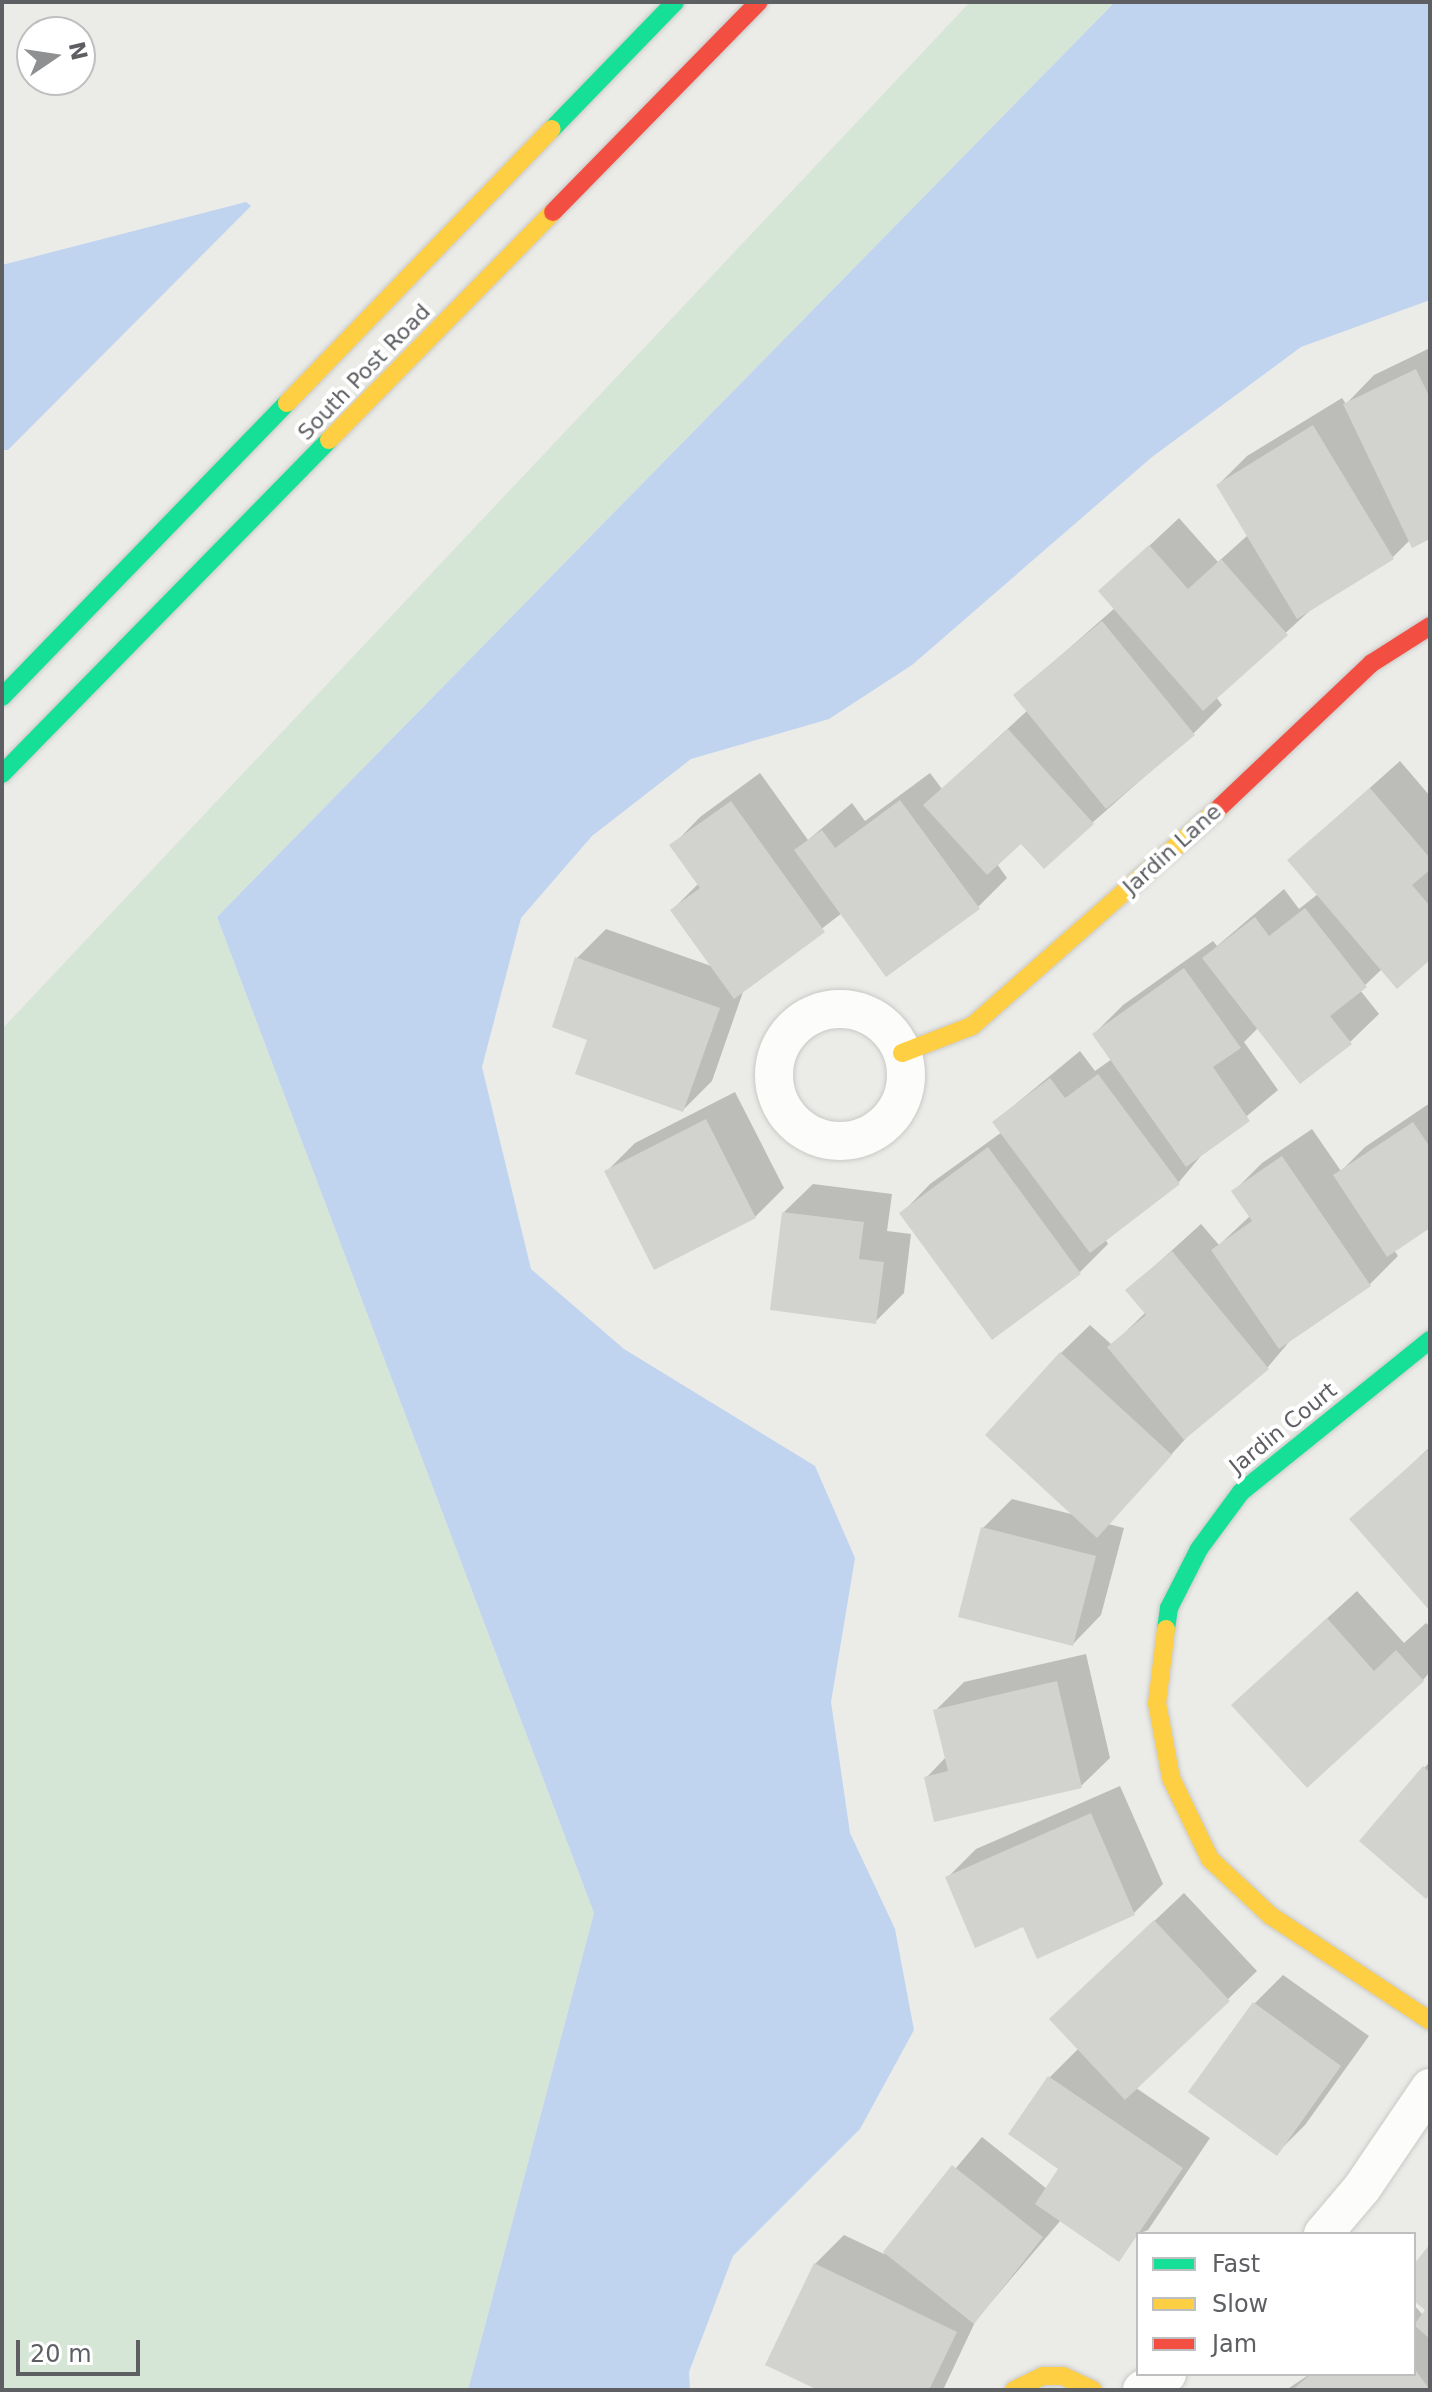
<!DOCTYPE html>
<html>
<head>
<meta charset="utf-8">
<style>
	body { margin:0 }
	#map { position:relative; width:1432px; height:2392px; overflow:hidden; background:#ebebe7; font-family:"DejaVu Sans",sans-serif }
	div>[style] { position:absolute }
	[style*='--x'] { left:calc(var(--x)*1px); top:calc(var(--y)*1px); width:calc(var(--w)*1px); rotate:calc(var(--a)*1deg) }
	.green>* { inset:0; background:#d6e6d6 }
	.water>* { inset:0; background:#c0d4f0 }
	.shadow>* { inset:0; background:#0003 }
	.building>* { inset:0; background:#d2d2cf }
	.roads { filter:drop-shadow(0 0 2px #c9c9c9) drop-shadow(0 0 2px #c9c9c9) }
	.street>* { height:38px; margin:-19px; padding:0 19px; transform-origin:19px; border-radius:19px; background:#fcfcfb }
	.street>.ring { margin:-19px; padding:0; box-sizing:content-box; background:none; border:38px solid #fcfcfb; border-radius:50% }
	.fast>* { height:18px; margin:-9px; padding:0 9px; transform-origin:9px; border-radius:9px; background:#16e098 }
	.slow>* { height:18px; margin:-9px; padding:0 9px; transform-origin:9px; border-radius:9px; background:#ffcf43 }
	.jam>* { height:18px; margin:-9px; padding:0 9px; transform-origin:9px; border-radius:9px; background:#f24e42 }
	span { translate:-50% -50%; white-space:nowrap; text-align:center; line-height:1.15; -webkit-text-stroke:8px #fff; paint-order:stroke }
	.street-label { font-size:22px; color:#5d5f63 }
	.frame { position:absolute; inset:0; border:4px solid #5d5f63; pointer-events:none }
	.legend { position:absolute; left:1136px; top:2232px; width:280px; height:144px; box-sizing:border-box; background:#fff; border:2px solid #bebfc1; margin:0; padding:10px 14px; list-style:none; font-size:24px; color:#5d5f63 }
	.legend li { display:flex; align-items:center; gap:16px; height:40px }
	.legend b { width:40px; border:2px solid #bebfc1 }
	.north { position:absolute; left:16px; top:16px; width:80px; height:80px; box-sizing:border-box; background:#fff; border:2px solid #bebfc1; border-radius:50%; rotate:77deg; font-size:22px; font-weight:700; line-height:32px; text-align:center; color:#5d5f63 }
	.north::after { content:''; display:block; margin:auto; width:28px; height:36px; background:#8f9091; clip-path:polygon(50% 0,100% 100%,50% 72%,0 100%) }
	.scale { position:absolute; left:16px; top:2340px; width:124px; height:36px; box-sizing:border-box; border:4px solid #5d5f63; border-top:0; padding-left:10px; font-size:24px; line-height:28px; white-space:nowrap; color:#5d5f63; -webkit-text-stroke:6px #fff; paint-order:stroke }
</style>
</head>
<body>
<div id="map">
	<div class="green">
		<i style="clip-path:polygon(970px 2px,1115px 2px,217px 917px,594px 1913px,468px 2390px,2px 2390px,2px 1029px)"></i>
	</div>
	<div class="water">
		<i style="clip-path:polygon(1115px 2px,1430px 2px,1430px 300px,1301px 347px,1152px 457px,912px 665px,829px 719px,691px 759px,592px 836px,521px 918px,482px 1067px,531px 1269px,624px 1349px,815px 1466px,855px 1558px,831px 1702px,850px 1833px,895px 1929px,914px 2030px,860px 2129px,733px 2256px,689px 2372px,690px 2390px,468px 2390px,594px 1913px,217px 917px)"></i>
		<i style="clip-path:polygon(246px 202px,251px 206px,8px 450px,2px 450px,2px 265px)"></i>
	</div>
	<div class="shadow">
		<i style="clip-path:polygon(1430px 348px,1430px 537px,1410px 540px,1393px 557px,1317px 604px,1216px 697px,1222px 705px,1194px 733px,1092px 823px,1022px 841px,997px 864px,1007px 878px,978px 907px,842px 913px,744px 989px,712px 1081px,683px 1110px,589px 1039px,577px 958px,606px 929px,714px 967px,672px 910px,699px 883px,672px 846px,700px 817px,760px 773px,808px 840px,852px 803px,865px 821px,930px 773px,942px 789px,1028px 710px,1016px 695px,1116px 607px,1101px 591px,1179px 518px,1218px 562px,1248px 535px,1218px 485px,1247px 456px,1342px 398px,1346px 404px,1374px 375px)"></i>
		<i style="clip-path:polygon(1400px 761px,1430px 796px,1430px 957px,1382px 969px,1360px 990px,1379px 1014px,1350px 1042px,1259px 1027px,1244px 1042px,1278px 1090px,1205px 1151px,1179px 1182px,1105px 1239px,1108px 1244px,1080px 1272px,902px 1213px,930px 1184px,1002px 1132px,994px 1122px,1080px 1051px,1095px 1071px,1112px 1059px,1094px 1034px,1123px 1005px,1213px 941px,1217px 946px,1284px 889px,1299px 909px,1318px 894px,1289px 860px)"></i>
		<i style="clip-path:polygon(735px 1092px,784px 1188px,755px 1217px,606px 1172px,635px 1143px)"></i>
		<i style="clip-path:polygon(1430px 1103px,1430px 1226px,1394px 1250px,1398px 1256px,1370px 1284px,1294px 1336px,1267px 1368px,1199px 1424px,1108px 1524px,1124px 1528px,1101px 1615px,1073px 1644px,983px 1528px,1012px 1499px,1075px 1515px,1061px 1353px,1090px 1325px,1112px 1345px,1146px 1312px,1128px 1290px,1201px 1224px,1219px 1245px,1250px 1216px,1233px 1192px,1262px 1163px,1312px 1129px,1341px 1171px,1365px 1147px)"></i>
		<i style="clip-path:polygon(813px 1184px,892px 1194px,887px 1231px,911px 1234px,904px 1293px,875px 1322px,784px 1212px)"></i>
		<i style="clip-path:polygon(1430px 1447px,1430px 1608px,1352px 1520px)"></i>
		<i style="clip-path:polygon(1357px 1591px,1404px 1643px,1426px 1623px,1430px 1627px,1430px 1672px,1423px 1680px,1263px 1677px)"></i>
		<i style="clip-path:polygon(1086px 1654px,1110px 1758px,1081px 1786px,926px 1778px,946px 1757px,936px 1710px,964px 1682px)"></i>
		<i style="clip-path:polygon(1430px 1762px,1430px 1891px,1424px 1768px)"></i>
		<i style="clip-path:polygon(1120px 1786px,1163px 1884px,1134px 1913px,1024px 1924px,947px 1878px,976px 1849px)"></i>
		<i style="clip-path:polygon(1184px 1893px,1257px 1971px,1136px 2088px,1210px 2138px,1148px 2230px,1138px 2234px,1119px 2259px,1061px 2220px,976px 2320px,943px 2390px,822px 2390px,815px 2264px,844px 2235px,884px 2254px,982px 2137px,1047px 2189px,1061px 2168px,1011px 2133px,1050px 2077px,1079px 2048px,1081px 1990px)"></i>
		<i style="clip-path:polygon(1283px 1975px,1369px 2036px,1305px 2125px,1277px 2153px,1254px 2004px)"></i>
		<i style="clip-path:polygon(1430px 2247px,1430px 2390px,1286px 2390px,1310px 2374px,1414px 2374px,1414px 2305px,1423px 2315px,1427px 2309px,1414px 2298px,1414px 2267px)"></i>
	</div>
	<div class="building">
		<i style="clip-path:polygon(1416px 369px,1430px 398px,1430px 539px,1412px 548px,1343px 404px)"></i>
		<i style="clip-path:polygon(1313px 425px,1394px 559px,1297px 619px,1216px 485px)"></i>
		<i style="clip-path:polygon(1149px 545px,1188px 589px,1221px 559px,1288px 635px,1203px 711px,1098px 591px)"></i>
		<i style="clip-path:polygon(1102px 621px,1195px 735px,1106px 809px,1013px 695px)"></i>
		<i style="clip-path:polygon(1008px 729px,1094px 824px,1044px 869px,1021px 844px,987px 875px,923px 805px)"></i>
		<i style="clip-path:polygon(1370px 788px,1430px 858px,1430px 870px,1412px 885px,1430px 906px,1430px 960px,1397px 989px,1287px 860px)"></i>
		<i style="clip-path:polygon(900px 800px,980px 909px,886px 977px,794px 850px,822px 830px,835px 848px)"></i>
		<i style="clip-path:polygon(731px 801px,825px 932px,734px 999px,670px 910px,700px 888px,669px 845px)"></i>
		<i style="clip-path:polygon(1305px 908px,1367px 987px,1330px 1016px,1352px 1044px,1300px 1084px,1202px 958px,1255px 917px,1269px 936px)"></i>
		<i style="clip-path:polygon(575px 957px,720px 1008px,683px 1112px,575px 1074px,587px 1040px,552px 1027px)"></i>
		<i style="clip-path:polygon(1184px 968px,1241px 1048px,1213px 1067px,1250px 1121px,1186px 1167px,1092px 1034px)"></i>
		<i style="clip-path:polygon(1098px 1074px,1180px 1184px,1090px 1253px,992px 1122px,1050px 1078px,1065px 1098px)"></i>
		<i style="clip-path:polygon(706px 1119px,756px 1218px,654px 1270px,604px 1171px)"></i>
		<i style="clip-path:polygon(1413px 1122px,1430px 1147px,1430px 1228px,1387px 1257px,1333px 1175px)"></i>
		<i style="clip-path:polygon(988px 1147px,1081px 1274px,992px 1340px,899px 1213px)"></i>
		<i style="clip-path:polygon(1282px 1156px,1371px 1286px,1279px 1349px,1211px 1250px,1252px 1221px,1231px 1191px)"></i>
		<i style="clip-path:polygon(782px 1212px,864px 1222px,859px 1259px,884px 1262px,876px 1324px,770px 1310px)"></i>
		<i style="clip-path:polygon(1172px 1251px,1269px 1369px,1184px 1440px,1107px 1347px,1146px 1315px,1125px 1290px)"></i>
		<i style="clip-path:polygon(1060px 1352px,1172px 1455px,1097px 1538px,985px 1435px)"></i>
		<i style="clip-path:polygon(1430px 1448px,1430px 1611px,1349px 1519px)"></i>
		<i style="clip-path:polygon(981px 1527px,1096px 1556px,1073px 1646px,958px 1617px)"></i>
		<i style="clip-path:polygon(1327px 1618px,1374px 1671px,1396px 1650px,1424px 1681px,1307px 1788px,1231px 1705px)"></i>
		<i style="clip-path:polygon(1057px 1681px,1082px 1788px,934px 1822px,924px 1777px,948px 1771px,933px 1710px)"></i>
		<i style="clip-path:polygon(1423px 1766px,1430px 1773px,1430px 1894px,1426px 1899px,1359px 1841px)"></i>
		<i style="clip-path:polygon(1091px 1813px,1135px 1915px,1037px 1959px,1023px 1927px,975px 1948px,945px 1877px)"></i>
		<i style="clip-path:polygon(1154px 1920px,1230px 2001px,1125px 2100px,1049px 2019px)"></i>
		<i style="clip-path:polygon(1253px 2002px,1341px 2066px,1277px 2156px,1188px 2092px)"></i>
		<i style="clip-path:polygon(1048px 2076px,1183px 2168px,1119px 2262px,1035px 2204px,1058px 2169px,1008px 2134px)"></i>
		<i style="clip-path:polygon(952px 2165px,1043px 2237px,974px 2324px,883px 2252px)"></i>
		<i style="clip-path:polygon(1430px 2244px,1430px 2339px,1414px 2325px,1425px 2310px,1414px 2301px,1414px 2264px)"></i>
		<i style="clip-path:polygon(814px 2263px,957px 2332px,929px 2390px,818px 2390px,765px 2365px)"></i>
		<i style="clip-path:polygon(1414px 2368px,1430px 2390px,1292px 2390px,1311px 2374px,1414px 2374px)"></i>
	</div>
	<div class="roads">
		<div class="street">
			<i class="ring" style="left:774px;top:1009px;width:94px;height:94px"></i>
			<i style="--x:1323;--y:2234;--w:60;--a:-49.7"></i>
			<i style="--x:1362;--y:2188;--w:121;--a:-55.8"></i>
			<i style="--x:1142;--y:2390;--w:30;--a:-33"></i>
		</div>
		<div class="fast">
			<i style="--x:552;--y:129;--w:177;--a:-45.9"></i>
			<i style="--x:2;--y:697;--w:409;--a:-45.9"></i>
			<i style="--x:2;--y:774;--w:467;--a:-45.6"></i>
			<i style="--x:1166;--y:1629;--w:21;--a:-82"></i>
			<i style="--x:1169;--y:1608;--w:66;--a:-63"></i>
			<i style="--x:1199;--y:1549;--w:71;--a:-53.6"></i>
			<i style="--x:1241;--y:1492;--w:243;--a:-38.8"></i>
		</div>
		<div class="slow">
			<i style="--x:287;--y:403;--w:381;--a:-46"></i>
			<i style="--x:329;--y:440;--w:320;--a:-45.5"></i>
			<i style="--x:902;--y:1053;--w:75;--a:-21.1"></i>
			<i style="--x:972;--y:1026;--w:331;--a:-41.4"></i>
			<i style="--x:1166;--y:1629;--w:75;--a:96.9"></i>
			<i style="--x:1157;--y:1703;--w:76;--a:79.4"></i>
			<i style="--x:1171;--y:1778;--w:90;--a:64.3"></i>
			<i style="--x:1210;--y:1859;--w:83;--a:43.1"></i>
			<i style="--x:1271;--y:1916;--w:191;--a:33.4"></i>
			<i style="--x:1014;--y:2390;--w:32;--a:-26"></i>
			<i style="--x:1043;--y:2376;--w:20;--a:0"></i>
			<i style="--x:1063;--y:2376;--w:33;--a:25"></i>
		</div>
		<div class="jam">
			<i style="--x:553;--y:212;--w:294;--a:-45.6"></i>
			<i style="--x:1220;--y:807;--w:209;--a:-43.5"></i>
			<i style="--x:1372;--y:663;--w:69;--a:-32.5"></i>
		</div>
	</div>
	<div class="street-label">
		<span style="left:364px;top:372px;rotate:-46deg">South Post Road</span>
		<span style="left:1172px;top:849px;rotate:-42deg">Jardin Lane</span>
		<span style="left:1283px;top:1428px;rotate:-39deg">Jardin Court</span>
	</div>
	<div class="frame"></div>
	<ul class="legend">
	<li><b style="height:10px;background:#16e098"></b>Fast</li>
	<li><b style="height:10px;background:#ffcf43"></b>Slow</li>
	<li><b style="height:10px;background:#f24e42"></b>Jam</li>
	</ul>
	<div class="north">N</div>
	<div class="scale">20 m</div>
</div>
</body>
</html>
